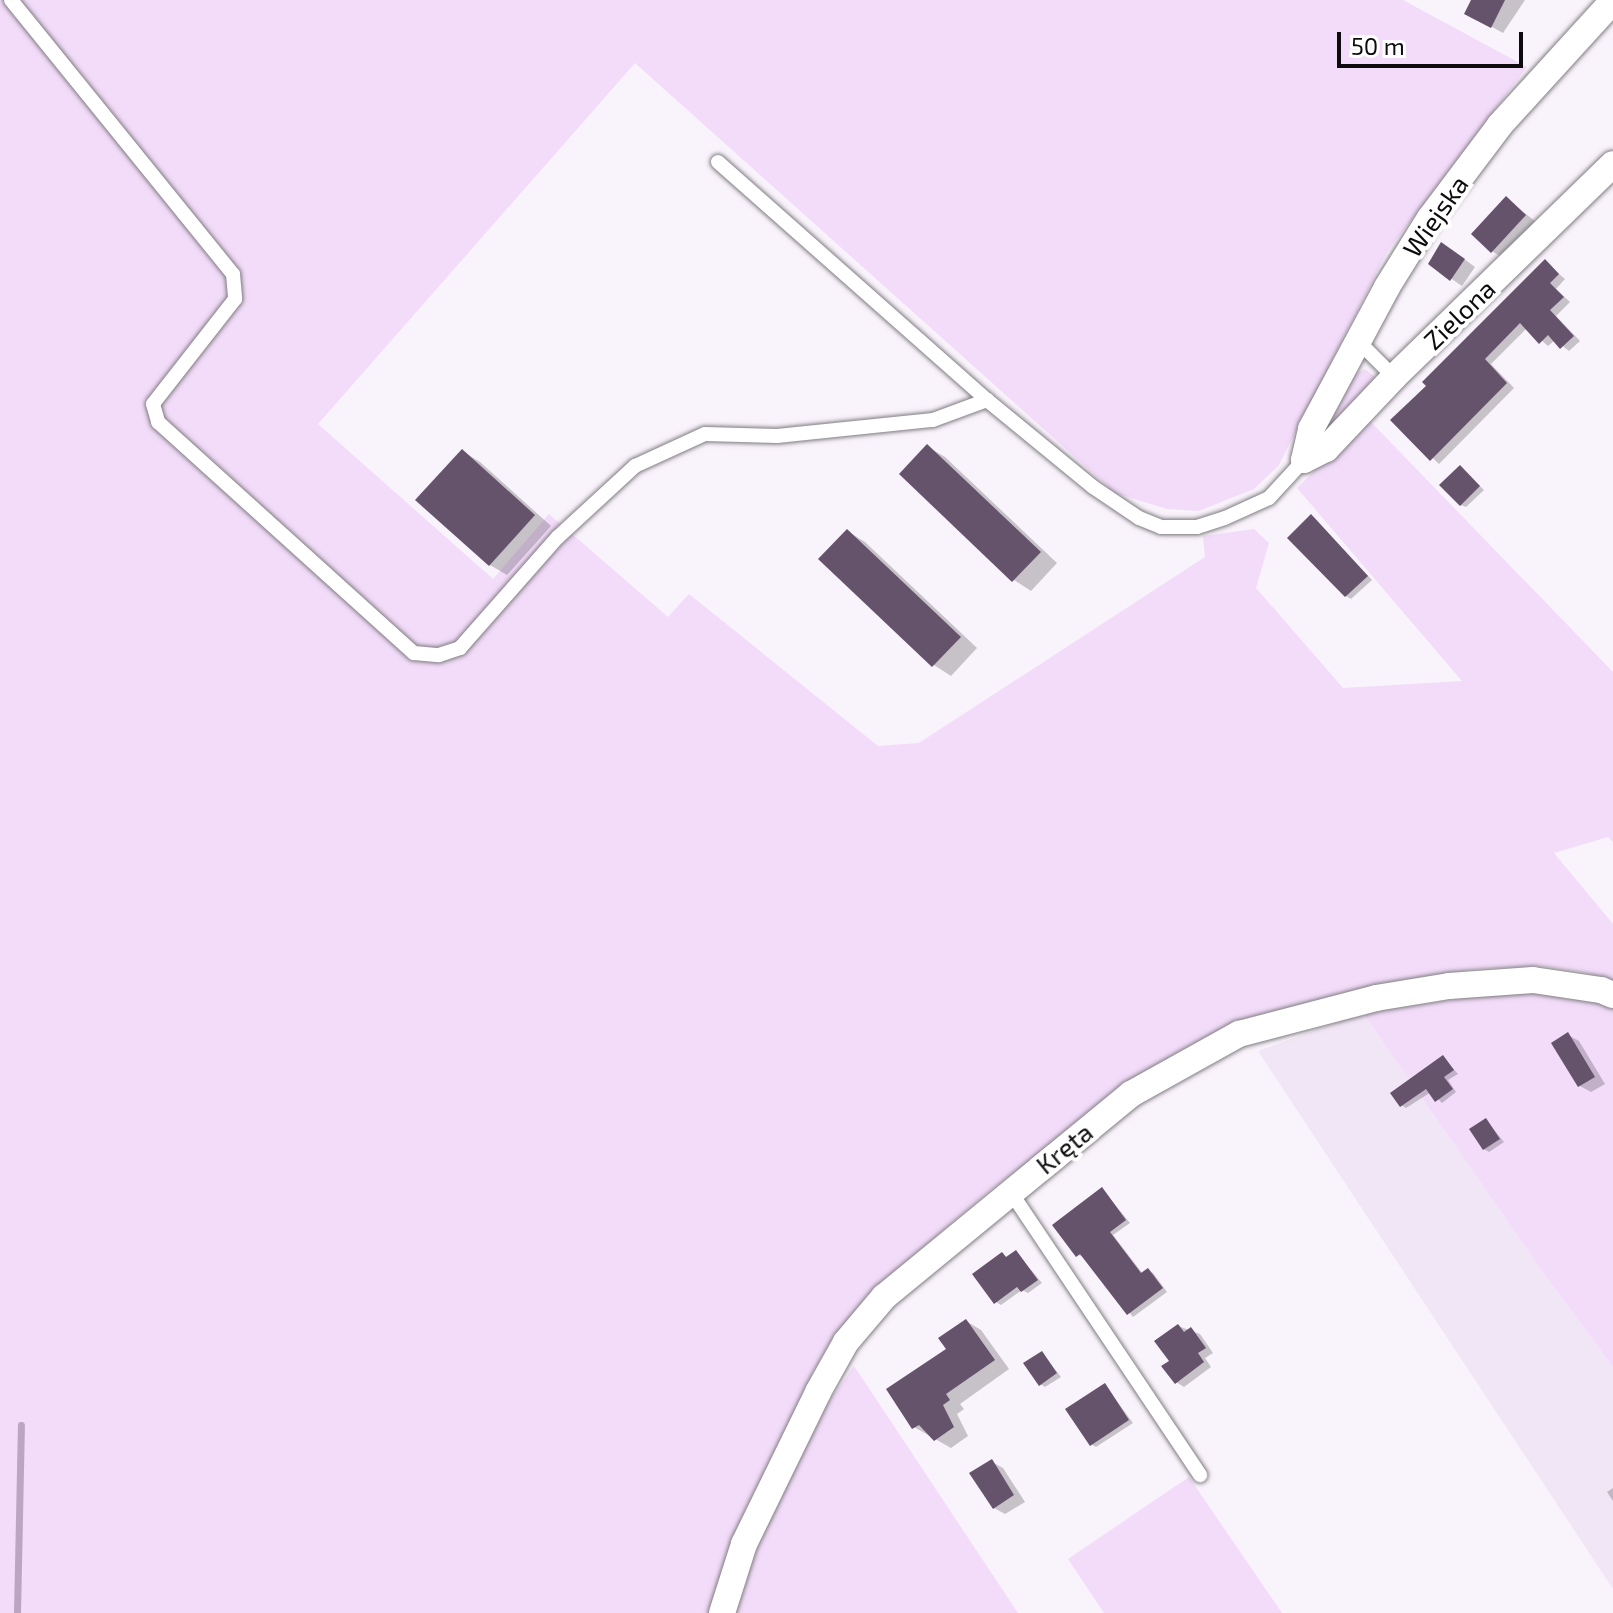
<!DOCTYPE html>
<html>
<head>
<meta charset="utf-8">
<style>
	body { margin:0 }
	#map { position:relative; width:1613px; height:1613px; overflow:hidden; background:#f9f3fb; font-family:"Exo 2",sans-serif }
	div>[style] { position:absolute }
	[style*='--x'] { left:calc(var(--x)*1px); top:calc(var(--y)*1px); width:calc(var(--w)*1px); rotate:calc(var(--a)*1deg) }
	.built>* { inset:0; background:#f1e6f5 }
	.green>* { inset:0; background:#f2dcf9 }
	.shadow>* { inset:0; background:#0003 }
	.stream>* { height:7px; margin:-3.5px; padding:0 3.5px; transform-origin:3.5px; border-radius:3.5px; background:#bba6c2 }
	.building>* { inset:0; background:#65526b }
	.roads { filter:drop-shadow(0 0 2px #817c83) drop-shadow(0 0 2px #817c83) }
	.service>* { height:14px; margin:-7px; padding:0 7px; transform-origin:7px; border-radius:7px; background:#fff }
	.minor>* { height:26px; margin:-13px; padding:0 13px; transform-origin:13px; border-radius:13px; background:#fff }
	span { translate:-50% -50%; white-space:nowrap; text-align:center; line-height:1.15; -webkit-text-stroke:8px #fff; paint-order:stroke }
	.street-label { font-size:26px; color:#0d0b0e }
	.scale { position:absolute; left:1337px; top:32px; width:186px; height:36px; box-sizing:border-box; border:4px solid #0d0b0e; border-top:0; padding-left:10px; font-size:24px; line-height:28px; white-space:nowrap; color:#0d0b0e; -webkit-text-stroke:6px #fff; paint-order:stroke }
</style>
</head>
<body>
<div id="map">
	<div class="built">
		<i style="clip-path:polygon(1363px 1013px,1545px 1275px,1613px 1367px,1613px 1589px,1258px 1051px)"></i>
	</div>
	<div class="green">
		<i style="clip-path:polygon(0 0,1403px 0,1527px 67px,1387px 252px,1279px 465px,1254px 489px,1199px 511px,1167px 509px,1115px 493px,635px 63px,318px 424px,493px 579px,549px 514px,668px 617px,689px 594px,878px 746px,919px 743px,1205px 557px,1203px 536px,1254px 529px,1269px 543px,1256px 588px,1343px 688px,1462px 681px,1297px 488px,1368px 419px,1613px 672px,1613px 842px,1608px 837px,1554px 853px,1613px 924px,1613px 982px,1583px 972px,1541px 966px,1475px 969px,1398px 981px,1237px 1022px,1165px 1060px,989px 1191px,867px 1295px,815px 1368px,742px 1518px,709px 1613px,0 1613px)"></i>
		<i style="clip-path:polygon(1365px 369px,1378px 379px,1329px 433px,1325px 431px,1355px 374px)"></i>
		<i style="clip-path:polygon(1506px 992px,1548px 994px,1613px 1004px,1613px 1367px,1545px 1275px,1363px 1013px)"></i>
		<i style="clip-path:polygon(854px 1366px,1018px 1613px,733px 1613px,753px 1551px,817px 1418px)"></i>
		<i style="clip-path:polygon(1189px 1477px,1195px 1486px,1282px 1613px,1104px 1613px,1068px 1559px)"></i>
	</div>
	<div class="shadow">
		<i style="clip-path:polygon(1472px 0,1525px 0,1503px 33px,1467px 13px)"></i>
		<i style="clip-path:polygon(1507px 199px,1536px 222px,1503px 258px,1492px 251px)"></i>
		<i style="clip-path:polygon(1453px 251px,1475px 267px,1462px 286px,1430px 264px)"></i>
		<i style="clip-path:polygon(1545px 262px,1565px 279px,1556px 289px,1570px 302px,1556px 316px,1580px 341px,1569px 351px,1555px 340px,1548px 346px,1527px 328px,1491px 364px,1514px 388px,1439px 464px,1393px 420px)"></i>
		<i style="clip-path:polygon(928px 447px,945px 457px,1057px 563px,1031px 591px,1014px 580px,902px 474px)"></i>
		<i style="clip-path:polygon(462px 451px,480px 462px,551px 526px,507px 575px,490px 565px)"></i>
		<i style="clip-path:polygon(1460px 467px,1484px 490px,1466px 507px,1461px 505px)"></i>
		<i style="clip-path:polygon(1312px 516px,1372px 580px,1351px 599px,1346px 596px)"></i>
		<i style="clip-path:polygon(847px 531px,865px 542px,977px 648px,951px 676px,934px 665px,821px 559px)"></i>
		<i style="clip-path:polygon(1568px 1035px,1579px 1041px,1605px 1084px,1591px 1092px,1580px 1086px)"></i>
		<i style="clip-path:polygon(1443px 1057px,1458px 1074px,1448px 1080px,1456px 1092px,1442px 1103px,1431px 1092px,1406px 1108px,1401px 1105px)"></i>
		<i style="clip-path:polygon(1486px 1120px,1504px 1142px,1489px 1152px,1484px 1149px)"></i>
		<i style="clip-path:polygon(1103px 1190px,1130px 1223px,1113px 1235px,1143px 1274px,1148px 1270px,1153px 1273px,1167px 1292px,1133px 1317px,1085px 1257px,1078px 1255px)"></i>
		<i style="clip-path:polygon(1016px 1252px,1042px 1283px,1028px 1293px,1022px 1290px,1001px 1305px,996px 1302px,1002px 1255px,1008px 1258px)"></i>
		<i style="clip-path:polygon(966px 1321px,981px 1330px,1009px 1369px,960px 1404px,964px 1409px,957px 1414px,968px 1436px,951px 1448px,914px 1427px,949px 1350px)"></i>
		<i style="clip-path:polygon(1178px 1326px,1200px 1334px,1213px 1353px,1205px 1358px,1211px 1367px,1184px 1387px,1176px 1382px,1172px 1361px)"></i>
		<i style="clip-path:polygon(1042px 1353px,1061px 1377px,1045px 1387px,1040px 1384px)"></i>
		<i style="clip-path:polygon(1105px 1385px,1133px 1423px,1096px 1447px,1091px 1444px)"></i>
		<i style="clip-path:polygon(992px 1462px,1003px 1468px,1025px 1502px,1005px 1514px,994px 1508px)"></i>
		<i style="clip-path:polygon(1613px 1488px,1613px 1501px,1607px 1492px)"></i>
	</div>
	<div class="stream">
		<i style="--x:17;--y:1613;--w:188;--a:-88.8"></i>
	</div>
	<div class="building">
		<i style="clip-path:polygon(1471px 0,1505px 0,1491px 28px,1464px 14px)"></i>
		<i style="clip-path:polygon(1506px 196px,1526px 215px,1491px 253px,1471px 234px)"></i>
		<i style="clip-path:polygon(1441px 242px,1465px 259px,1450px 281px,1428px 264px)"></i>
		<i style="clip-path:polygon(1545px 259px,1559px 274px,1550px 283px,1564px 297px,1550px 310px,1574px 336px,1560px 349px,1548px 335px,1539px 344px,1520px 323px,1485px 359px,1507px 383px,1430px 461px,1390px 420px,1426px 386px,1422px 382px)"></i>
		<i style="clip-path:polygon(927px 444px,1041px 552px,1012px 582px,899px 474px)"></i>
		<i style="clip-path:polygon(462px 449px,535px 515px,489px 566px,415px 500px)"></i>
		<i style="clip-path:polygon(1460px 465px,1480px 486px,1460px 506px,1439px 485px)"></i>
		<i style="clip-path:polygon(1311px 514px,1368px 576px,1345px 597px,1287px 538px)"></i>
		<i style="clip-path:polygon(847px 529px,961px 637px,932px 667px,818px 559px)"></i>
		<i style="clip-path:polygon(1568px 1032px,1595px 1077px,1578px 1087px,1551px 1043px)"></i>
		<i style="clip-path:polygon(1443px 1055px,1454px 1070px,1444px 1077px,1453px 1089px,1435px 1102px,1426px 1089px,1400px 1107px,1390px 1093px)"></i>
		<i style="clip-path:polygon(1486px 1118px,1500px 1139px,1483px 1150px,1469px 1129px)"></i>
		<i style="clip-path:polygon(1102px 1187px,1126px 1220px,1110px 1232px,1141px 1273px,1148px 1268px,1163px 1288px,1127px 1315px,1080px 1254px,1076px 1257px,1052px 1225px)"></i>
		<i style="clip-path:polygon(1016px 1250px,1038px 1280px,1021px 1292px,1017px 1287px,994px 1304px,972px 1274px,1002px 1252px,1006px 1257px)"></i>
		<i style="clip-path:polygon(966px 1319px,995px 1360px,946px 1394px,950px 1400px,943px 1405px,954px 1427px,934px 1441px,919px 1425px,912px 1429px,886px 1389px,946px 1349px,938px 1338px)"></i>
		<i style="clip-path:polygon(1178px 1324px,1184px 1332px,1191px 1327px,1206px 1348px,1198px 1353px,1204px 1362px,1175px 1384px,1161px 1366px,1169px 1361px,1154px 1341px)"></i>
		<i style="clip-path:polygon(1042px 1351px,1057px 1373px,1039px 1386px,1023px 1363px)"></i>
		<i style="clip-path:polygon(1105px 1383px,1129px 1420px,1090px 1446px,1065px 1409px)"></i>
		<i style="clip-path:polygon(992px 1459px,1014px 1495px,993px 1509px,969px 1473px)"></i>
	</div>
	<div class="roads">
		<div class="service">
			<i style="--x:11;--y:0;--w:353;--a:51"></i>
			<i style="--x:233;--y:274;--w:25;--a:85"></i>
			<i style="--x:235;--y:299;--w:133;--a:128"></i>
			<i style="--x:153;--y:404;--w:19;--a:74"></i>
			<i style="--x:158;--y:422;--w:345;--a:42.1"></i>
			<i style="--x:414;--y:653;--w:25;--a:5"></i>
			<i style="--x:439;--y:655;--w:22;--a:-18"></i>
			<i style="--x:460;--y:648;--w:148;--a:-48.6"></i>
			<i style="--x:558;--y:537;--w:105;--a:-42.7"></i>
			<i style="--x:635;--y:466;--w:77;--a:-24.6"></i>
			<i style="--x:705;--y:434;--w:72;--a:1.6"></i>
			<i style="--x:777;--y:436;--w:157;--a:-5.9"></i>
			<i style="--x:933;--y:420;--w:58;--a:-20.3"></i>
			<i style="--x:718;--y:162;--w:359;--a:41.5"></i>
			<i style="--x:987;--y:400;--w:137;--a:39.4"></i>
			<i style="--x:1093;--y:487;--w:55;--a:34"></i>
			<i style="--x:1139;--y:518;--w:24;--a:22"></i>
			<i style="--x:1161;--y:527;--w:36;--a:0"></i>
			<i style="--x:1197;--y:527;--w:29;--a:-18"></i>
			<i style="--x:1225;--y:518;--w:48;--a:-24.4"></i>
			<i style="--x:1269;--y:498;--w:52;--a:-47.4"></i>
			<i style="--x:1359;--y:342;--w:49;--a:45"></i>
			<i style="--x:1010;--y:1191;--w:342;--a:56.2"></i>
		</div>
		<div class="minor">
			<i style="--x:1304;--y:460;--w:32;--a:-77"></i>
			<i style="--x:1311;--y:429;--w:161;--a:-61.8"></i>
			<i style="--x:1387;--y:287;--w:81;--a:-58.1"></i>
			<i style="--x:1430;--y:218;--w:116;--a:-53"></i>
			<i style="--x:1500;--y:125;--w:168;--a:-47.7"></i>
			<i style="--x:1304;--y:460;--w:25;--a:-27"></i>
			<i style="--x:1326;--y:449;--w:99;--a:-46.6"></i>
			<i style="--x:1394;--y:377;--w:305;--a:-44.2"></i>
			<i style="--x:722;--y:1613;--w:72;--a:-72.3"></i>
			<i style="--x:744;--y:1544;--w:169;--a:-64"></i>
			<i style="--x:818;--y:1392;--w:57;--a:-60.8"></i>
			<i style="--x:846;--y:1342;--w:59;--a:-49.8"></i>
			<i style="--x:884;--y:1297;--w:320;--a:-39.4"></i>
			<i style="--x:1131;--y:1094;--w:124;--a:-29.1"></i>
			<i style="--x:1239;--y:1034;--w:142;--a:-14.7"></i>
			<i style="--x:1376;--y:998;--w:74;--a:-9.3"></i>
			<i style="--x:1449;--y:986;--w:84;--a:-4.1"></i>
			<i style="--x:1533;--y:980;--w:69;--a:8.4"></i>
			<i style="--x:1601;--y:990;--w:13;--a:23"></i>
		</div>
	</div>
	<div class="street-label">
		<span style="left:1435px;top:216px;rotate:-55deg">Wiejska</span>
		<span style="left:1459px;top:314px;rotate:-44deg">Zielona</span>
		<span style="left:1064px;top:1148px;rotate:-39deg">Kręta</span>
	</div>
	<div class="scale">50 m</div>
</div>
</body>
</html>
